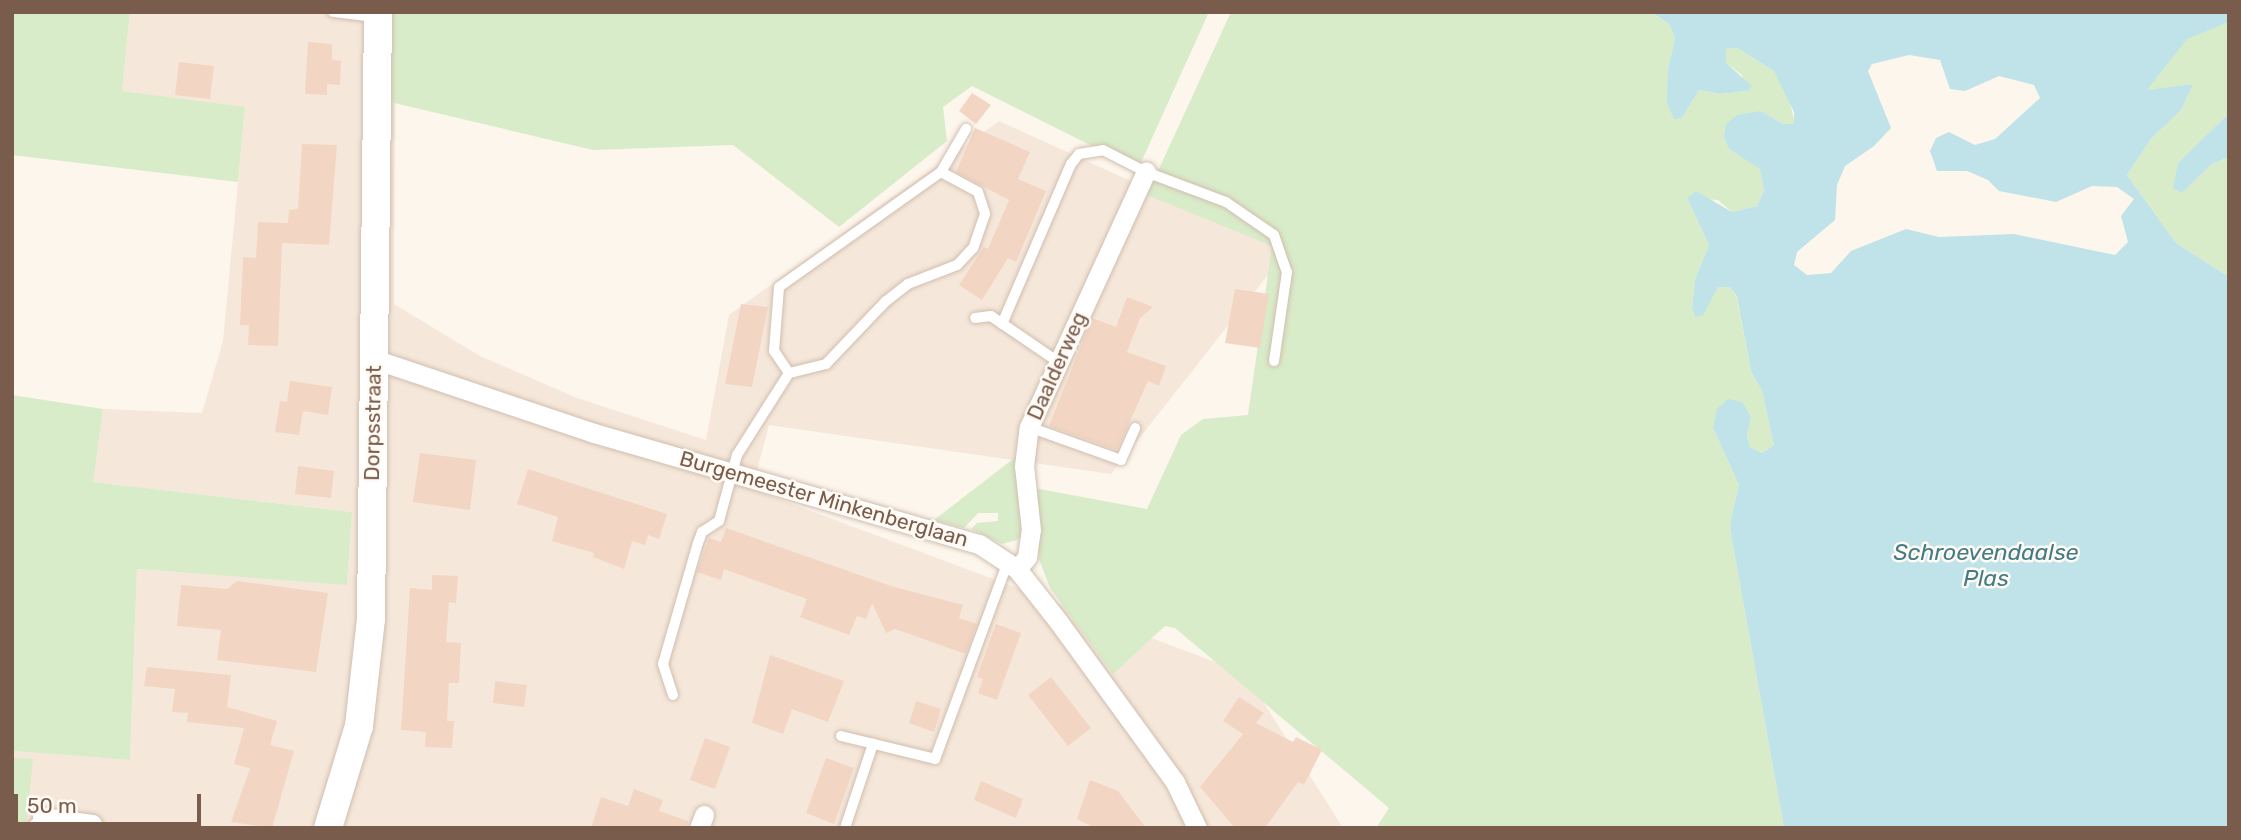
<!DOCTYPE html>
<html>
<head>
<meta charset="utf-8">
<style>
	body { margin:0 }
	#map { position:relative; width:2241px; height:840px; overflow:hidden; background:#fdf6ec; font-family:Rubik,sans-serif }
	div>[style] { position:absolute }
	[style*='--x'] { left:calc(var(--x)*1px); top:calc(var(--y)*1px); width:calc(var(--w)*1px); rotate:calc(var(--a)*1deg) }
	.residential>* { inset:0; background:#f5e8da }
	.green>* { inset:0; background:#d8ecc9 }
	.water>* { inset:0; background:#bfe3e8 }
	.building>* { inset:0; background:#f3d5c3 }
	.roads { filter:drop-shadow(0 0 2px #d1beb0) drop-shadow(0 0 2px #d1beb0) }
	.lane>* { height:10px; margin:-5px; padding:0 5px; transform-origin:5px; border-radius:5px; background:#fff }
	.street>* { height:19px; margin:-9.5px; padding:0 9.5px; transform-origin:9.5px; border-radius:9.5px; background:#fff }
	.secondary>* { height:28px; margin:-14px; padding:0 14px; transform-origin:14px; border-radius:14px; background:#fff }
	span { translate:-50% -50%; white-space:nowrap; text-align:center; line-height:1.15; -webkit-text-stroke:5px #fffaf3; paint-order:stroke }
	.street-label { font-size:21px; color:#7a5c4d }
	.water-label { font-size:23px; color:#437c86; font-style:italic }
	.frame { position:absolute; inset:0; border:14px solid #7a5c4d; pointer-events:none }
	.scale { position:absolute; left:14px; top:794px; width:187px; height:32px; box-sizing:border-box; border:4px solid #7a5c4d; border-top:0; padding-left:9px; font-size:21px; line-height:24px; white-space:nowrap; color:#7a5c4d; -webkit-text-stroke:5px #fffaf3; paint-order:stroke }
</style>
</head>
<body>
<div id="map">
	<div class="residential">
		<i style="clip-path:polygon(130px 12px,395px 12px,394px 304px,480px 356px,577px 398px,706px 440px,729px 315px,999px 121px,1286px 252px,1111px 474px,769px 425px,752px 489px,1245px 673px,1343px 828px,12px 828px,12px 751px,130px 760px,137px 569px,347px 584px,352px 512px,92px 482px,103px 409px,202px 413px,223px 341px,245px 108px,122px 91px)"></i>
	</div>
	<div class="green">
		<i style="clip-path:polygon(12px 12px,130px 12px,122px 91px,245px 107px,238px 182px,12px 155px)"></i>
		<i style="clip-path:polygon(392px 12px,1209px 12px,1138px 169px,972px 86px,943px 107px,947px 141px,839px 227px,733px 145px,593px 150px,390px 102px)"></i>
		<i style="clip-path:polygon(1231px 12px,1650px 12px,1669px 24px,1675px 38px,1668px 69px,1682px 118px,1699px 90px,1721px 94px,1746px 91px,1742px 75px,1726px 63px,1725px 49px,1737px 48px,1774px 71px,1788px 94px,1795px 124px,1783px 124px,1761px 111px,1729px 149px,1760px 168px,1764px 190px,1757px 206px,1732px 212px,1718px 200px,1687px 198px,1709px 245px,1695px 280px,1692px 309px,1710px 300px,1718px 287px,1730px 287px,1737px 298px,1751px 371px,1762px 391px,1774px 445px,1762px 453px,1750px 447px,1747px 436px,1751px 417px,1713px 428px,1739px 485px,1730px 523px,1732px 540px,1784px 828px,1376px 828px,1389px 808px,1175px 628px,1165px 626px,1113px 674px,1050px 588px,1039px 559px,1034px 488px,1147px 509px,1181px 435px,1203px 419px,1248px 415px,1272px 246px,1147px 195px)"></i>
		<i style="clip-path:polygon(2229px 22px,2229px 113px,2178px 163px,2182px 193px,2212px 164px,2229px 157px,2229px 277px,2176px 243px,2127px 175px,2151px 139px,2181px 110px,2192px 84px,2146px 91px,2187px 38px)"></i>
		<i style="clip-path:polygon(12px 395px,103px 409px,93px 482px,352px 512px,347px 585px,137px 569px,130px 760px,12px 751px)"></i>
		<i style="clip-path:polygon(1017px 456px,1022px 536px,1017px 540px,1002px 544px,971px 529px,977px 523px,998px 521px,998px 513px,978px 513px,964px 528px,934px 520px)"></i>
		<i style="clip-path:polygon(12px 757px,33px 759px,26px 828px,12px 828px)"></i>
	</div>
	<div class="water">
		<i style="clip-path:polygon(evenodd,1651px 12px,2229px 12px,2229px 22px,2187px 39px,2147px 90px,2193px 84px,2181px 110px,2151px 139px,2127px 175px,2176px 243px,2229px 277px,2229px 828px,1784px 828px,1732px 540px,1730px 523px,1739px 485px,1713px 428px,1717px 409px,1728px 399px,1742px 402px,1751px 417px,1747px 436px,1750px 447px,1762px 453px,1774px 445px,1762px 391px,1751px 371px,1737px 297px,1730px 287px,1718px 287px,1703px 315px,1696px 317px,1692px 309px,1695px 280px,1709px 245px,1687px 198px,1696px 191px,1732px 212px,1757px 206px,1764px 190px,1760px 169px,1729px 149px,1724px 137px,1726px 124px,1737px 115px,1761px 111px,1783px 124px,1794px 124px,1794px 112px,1774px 71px,1737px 48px,1726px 49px,1726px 63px,1752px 86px,1747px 91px,1720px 94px,1699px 90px,1682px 118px,1674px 119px,1667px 103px,1668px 69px,1675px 38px,1669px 24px,1651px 12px,1909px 55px,1940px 60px,1950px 89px,1965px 91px,1999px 76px,2034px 85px,2040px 98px,1995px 139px,1975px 145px,1949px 132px,1936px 138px,1930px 151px,1937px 171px,1967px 171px,1988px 180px,1999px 191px,2056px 202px,2092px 186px,2117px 187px,2134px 199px,2121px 216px,2128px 242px,2115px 255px,2014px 234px,1939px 237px,1906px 229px,1851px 251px,1831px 273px,1807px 275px,1794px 265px,1797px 252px,1835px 220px,1837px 185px,1845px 166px,1874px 146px,1891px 128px,1868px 71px,1872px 64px,1909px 55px)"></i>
		<i style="clip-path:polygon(2229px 113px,2229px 157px,2212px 164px,2182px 193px,2173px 188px,2178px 163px)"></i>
	</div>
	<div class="building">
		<i style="clip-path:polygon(308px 42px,332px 44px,332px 60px,341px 61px,340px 85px,327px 84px,327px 95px,305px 94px)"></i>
		<i style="clip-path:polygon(179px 62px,214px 66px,210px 99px,175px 95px)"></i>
		<i style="clip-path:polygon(972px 93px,991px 105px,976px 124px,959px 111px)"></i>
		<i style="clip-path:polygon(975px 128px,1030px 152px,1018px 179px,1046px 191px,1016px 262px,1008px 258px,982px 300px,959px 285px,984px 247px,988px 249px,1009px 200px,956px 172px)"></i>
		<i style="clip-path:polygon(302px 144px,337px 145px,329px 245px,282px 243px,278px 346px,248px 345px,249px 325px,240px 325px,243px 257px,256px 258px,258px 222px,288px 223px,289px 210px,298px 209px)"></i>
		<i style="clip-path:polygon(1235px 289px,1269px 294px,1260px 348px,1225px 343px)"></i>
		<i style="clip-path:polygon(1127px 297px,1153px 307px,1140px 318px,1127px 352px,1166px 366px,1159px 386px,1148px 381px,1117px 450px,1049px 426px,1092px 318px,1116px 327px)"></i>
		<i style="clip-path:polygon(741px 304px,768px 307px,752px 387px,725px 384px)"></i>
		<i style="clip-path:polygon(290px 381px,332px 387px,328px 415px,303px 411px,299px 435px,275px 432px,280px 401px,287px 402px)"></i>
		<i style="clip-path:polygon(420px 453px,476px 460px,470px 510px,413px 502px)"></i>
		<i style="clip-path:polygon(298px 466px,334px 471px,331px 498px,295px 494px)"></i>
		<i style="clip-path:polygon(528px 469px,667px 514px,659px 539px,648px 535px,645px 545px,632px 541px,624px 569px,593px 557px,594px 553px,552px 541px,558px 517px,517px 504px)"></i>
		<i style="clip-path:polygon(726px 528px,891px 586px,963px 605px,959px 618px,977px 624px,966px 654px,895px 629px,886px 633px,872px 603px,866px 619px,857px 616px,849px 635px,800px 617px,807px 599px,724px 569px,721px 580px,697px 572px,709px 538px,721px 542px)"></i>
		<i style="clip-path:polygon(432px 575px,458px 576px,456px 603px,449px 602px,446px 642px,461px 643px,459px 683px,449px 683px,447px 721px,454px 721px,452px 748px,425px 747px,426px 732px,401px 730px,410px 588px,432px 590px)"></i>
		<i style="clip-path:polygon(237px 581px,328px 593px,316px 672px,217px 660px,221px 630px,177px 626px,181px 585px,227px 589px)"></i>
		<i style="clip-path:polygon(996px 624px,1021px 633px,997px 700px,978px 693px,983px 679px,977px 677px)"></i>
		<i style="clip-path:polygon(770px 655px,844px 681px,828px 722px,792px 709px,783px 734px,752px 723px)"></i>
		<i style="clip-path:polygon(147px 667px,231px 675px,227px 707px,277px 721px,270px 745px,294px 751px,272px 828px,231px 822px,250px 768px,234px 764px,244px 728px,187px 722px,188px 713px,172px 712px,175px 689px,144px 686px)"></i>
		<i style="clip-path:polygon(1051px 677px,1091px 728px,1068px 746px,1028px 695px)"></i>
		<i style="clip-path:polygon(495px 681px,527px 685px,524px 707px,493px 703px)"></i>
		<i style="clip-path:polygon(1239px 697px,1264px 713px,1256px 723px,1293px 742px,1296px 737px,1322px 750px,1304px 785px,1298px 782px,1265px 828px,1235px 828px,1200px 787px,1243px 734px,1223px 721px)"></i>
		<i style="clip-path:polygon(916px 701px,941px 709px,934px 732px,909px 723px)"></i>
		<i style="clip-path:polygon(705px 738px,730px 747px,715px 789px,690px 780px)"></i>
		<i style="clip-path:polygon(826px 758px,854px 768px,834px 824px,806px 813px)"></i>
		<i style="clip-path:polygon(1090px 780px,1118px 791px,1146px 828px,1095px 828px,1077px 819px)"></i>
		<i style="clip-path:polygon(981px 781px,1023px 799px,1016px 818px,974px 800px)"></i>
		<i style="clip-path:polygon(634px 789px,663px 800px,659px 811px,688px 821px,687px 828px,591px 828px,601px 797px,628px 806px)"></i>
	</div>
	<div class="roads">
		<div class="lane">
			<i style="--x:333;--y:12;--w:41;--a:7"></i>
			<i style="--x:941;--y:172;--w:42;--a:28.4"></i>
			<i style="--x:978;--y:192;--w:23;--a:72"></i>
			<i style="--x:985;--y:214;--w:36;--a:109"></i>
			<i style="--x:973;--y:248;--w:23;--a:133"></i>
			<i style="--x:957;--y:265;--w:53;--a:158.8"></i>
			<i style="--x:908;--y:284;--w:28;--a:142"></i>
			<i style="--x:886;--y:301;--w:87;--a:133.6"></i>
			<i style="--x:826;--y:364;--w:38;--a:166"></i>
			<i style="--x:789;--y:373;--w:27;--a:-124"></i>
			<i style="--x:774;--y:351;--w:64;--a:-85.5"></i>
			<i style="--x:779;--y:287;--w:199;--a:-35.4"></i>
			<i style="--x:941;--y:172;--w:50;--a:-59.8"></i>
			<i style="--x:975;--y:318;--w:16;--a:-7"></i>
			<i style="--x:991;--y:316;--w:80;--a:34.3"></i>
			<i style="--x:1002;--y:324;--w:174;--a:-66.7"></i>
			<i style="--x:1071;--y:164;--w:13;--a:-51"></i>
			<i style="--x:1079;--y:154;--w:24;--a:-9"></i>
			<i style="--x:1103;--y:150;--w:48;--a:27.1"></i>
			<i style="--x:1146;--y:172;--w:85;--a:20.6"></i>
			<i style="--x:1226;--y:202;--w:58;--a:34.5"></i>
			<i style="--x:1274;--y:235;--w:39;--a:71"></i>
			<i style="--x:1287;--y:272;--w:90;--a:98.3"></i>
			<i style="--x:1029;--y:427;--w:98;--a:19.7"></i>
			<i style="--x:1121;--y:460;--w:35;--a:-66"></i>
			<i style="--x:673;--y:695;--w:33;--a:-108"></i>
			<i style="--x:663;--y:664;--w:126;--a:-73.9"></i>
			<i style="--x:698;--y:543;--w:12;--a:-70"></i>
			<i style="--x:702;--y:532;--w:20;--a:-33"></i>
			<i style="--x:719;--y:521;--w:68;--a:-74.7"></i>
			<i style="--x:737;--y:455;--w:97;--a:-57.6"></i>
			<i style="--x:841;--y:736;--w:97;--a:13.7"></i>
			<i style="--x:935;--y:759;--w:210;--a:-69.7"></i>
			<i style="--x:31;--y:828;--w:16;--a:-45"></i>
			<i style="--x:845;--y:828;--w:89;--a:-71.6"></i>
		</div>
		<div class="street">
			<i style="--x:374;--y:359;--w:232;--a:18.6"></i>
			<i style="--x:594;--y:433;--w:401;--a:16.1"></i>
			<i style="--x:979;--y:544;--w:45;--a:33.3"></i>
			<i style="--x:1017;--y:569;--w:66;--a:51.7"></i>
			<i style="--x:1058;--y:621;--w:199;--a:54"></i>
			<i style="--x:1175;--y:782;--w:51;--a:64.4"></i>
			<i style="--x:1017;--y:569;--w:16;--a:-50"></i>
			<i style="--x:1027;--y:557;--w:27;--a:-82"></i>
			<i style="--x:1031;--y:530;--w:64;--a:-96.2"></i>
			<i style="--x:1024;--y:466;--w:39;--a:-83"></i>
			<i style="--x:1029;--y:427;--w:281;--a:-65.4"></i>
			<i style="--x:42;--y:817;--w:50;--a:8"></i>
			<i style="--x:92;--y:824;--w:4;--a:63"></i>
			<i style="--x:699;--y:828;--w:14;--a:-69"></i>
		</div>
		<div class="secondary">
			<i style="--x:328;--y:828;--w:107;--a:-73.1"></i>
			<i style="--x:359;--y:726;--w:108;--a:-83.6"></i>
			<i style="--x:371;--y:619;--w:607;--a:-89.34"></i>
		</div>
	</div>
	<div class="street-label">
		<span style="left:1057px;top:366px;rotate:-66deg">Daalderweg</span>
		<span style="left:373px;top:423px;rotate:-89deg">Dorpsstraat</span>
		<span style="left:824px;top:499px;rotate:16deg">Burgemeester Minkenberglaan</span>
	</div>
	<div class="water-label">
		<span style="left:1986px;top:565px">Schroevendaalse<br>Plas</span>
	</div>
	<div class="frame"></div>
	<div class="scale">50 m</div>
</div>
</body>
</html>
